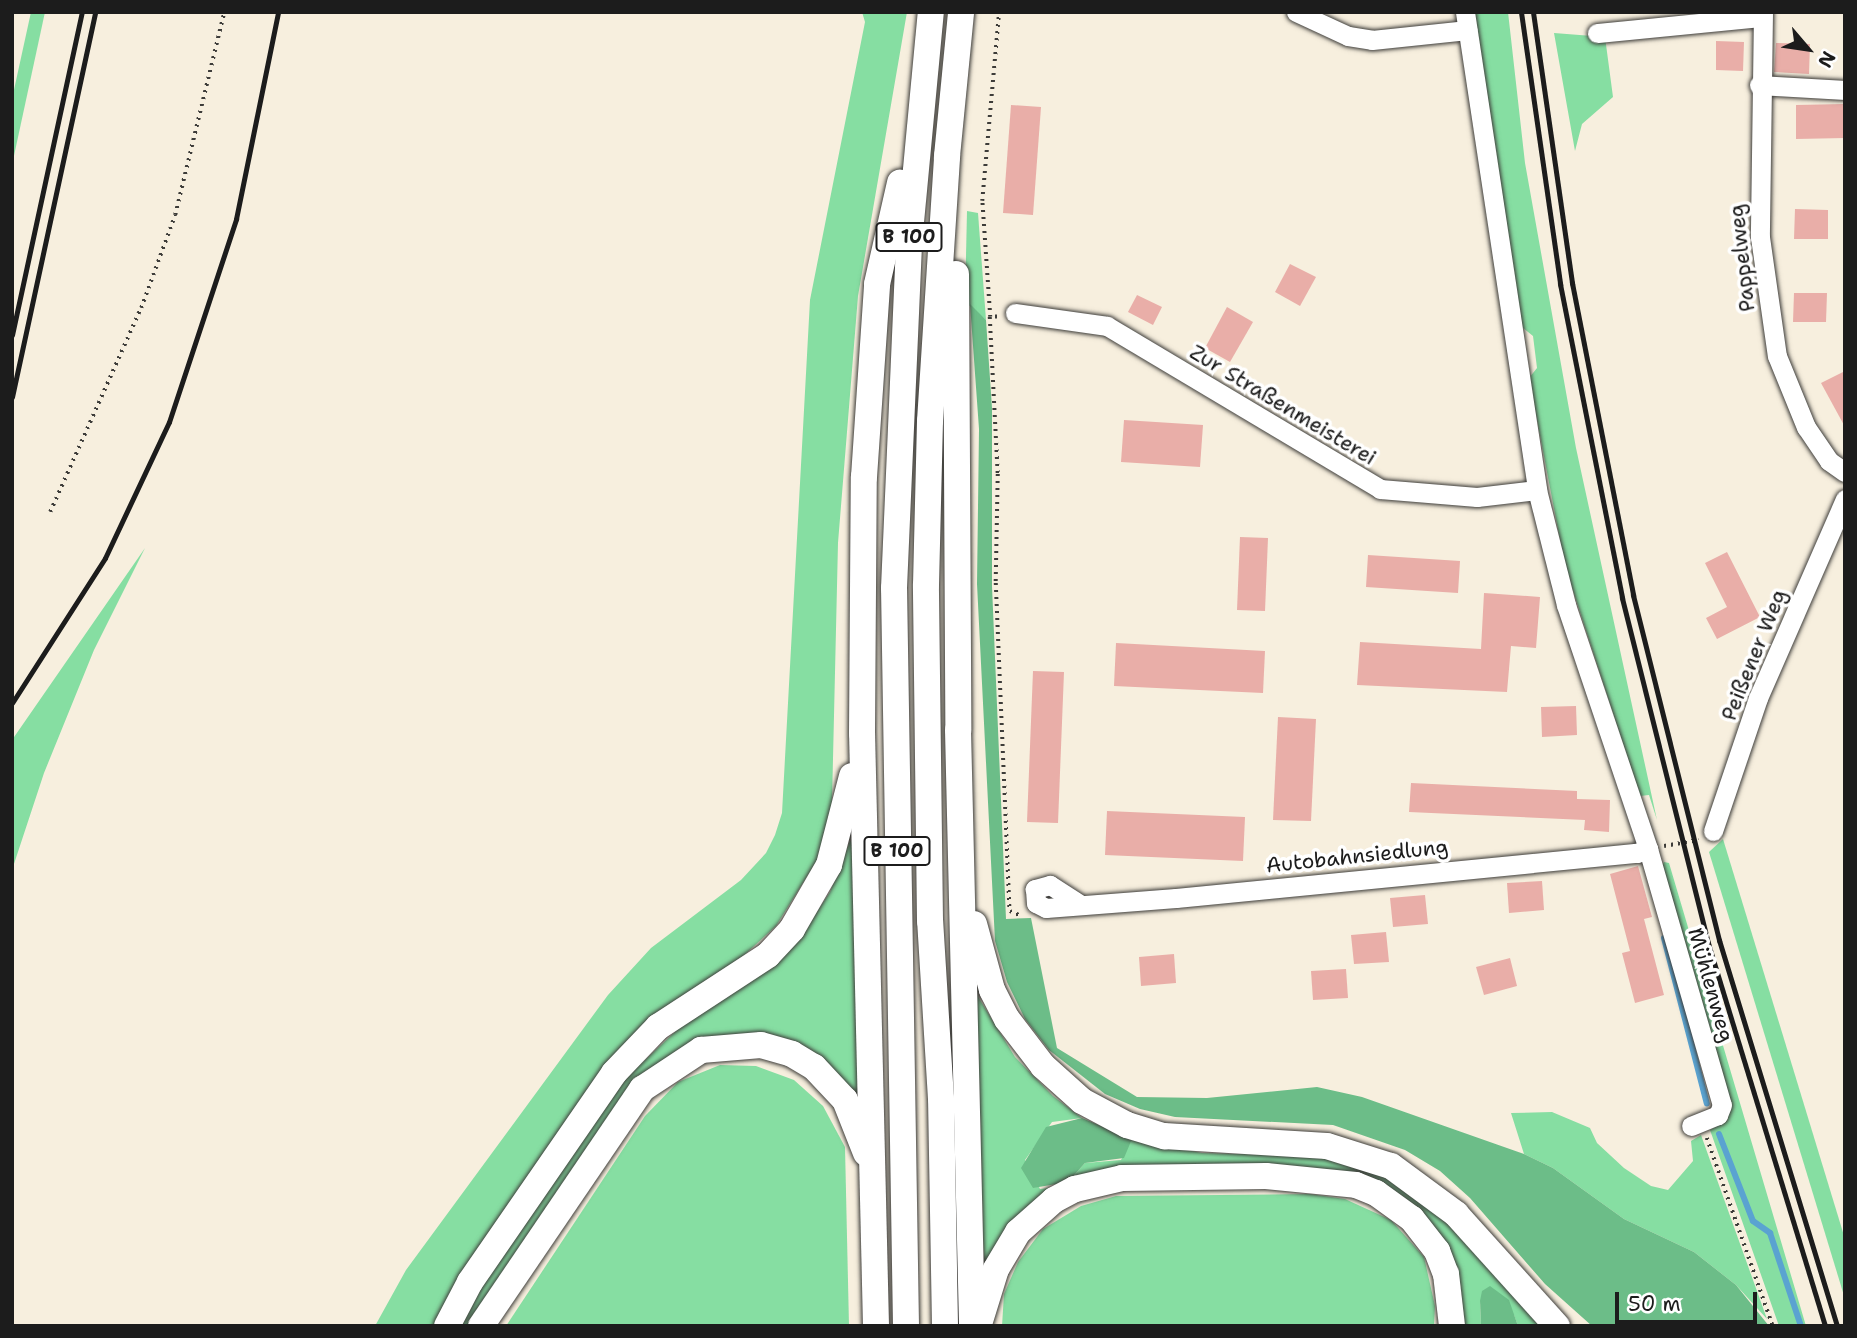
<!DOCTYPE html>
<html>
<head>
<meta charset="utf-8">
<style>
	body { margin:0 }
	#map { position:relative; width:1857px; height:1338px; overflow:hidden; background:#f7efde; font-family:"Shantell Sans",sans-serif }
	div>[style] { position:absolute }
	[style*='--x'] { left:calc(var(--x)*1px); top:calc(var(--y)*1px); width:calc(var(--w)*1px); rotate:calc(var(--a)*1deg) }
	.green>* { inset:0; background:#86dea2 }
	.forest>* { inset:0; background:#6cbd88 }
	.stream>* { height:6px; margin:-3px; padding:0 3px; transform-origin:3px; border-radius:3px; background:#5aa3d1 }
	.building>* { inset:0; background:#e9aea8 }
	.path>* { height:3.5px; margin-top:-1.75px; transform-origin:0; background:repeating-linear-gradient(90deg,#3d3c39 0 2px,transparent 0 7px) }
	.roads { filter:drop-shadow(0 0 2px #3d3c39) drop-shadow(0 0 2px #3d3c39) }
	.minor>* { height:19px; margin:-9.5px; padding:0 9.5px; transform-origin:9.5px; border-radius:9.5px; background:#fff }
	.highway>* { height:26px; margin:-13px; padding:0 13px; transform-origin:13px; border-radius:13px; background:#fff }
	.rail>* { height:5px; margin:-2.5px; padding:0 2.5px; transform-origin:2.5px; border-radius:2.5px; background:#1c1c1c }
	span { translate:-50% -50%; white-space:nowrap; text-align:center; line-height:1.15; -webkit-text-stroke:7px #fff; paint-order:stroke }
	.shield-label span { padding:2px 5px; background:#fff; border:2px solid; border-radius:5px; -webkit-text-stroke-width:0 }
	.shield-label { font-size:19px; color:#1c1c1c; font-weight:700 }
	.street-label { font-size:21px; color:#1c1c1c }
	.frame { position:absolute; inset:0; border:14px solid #1c1c1c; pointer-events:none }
	.north { position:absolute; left:1773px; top:14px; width:70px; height:70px; -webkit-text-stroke:5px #fff; paint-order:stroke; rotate:119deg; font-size:19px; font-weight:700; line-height:28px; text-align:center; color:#1c1c1c }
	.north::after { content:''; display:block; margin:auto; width:24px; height:32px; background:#1c1c1c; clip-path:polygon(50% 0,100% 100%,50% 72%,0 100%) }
	.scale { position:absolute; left:1615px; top:1292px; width:142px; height:32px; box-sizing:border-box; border:4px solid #1c1c1c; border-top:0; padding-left:9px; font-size:21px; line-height:24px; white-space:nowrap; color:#1c1c1c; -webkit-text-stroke:5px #fff; paint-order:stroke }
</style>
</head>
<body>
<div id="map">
	<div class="green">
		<i style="clip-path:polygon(31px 12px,45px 12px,12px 165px,12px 99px)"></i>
		<i style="clip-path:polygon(862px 12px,907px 12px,858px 296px,838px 543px,832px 802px,821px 854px,776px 926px,731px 967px,664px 1011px,436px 1326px,375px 1326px,406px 1270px,608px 995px,651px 948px,741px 880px,766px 853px,775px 835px,782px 813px,810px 300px,865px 22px)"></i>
		<i style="clip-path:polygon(1474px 12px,1508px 12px,1525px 163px,1576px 448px,1657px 820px,1649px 795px,1640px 796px,1565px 566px,1529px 378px,1537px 368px,1533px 336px,1522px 327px)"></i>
		<i style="clip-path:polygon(1554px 33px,1605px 37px,1613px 97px,1582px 124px,1575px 151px)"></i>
		<i style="clip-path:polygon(967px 211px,978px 213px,986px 320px,965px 302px)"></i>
		<i style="clip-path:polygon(145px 548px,94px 650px,44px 773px,12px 870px,12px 740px)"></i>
		<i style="clip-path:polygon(1723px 839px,1845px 1239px,1845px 1299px,1709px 852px)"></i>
		<i style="clip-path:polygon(850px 841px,854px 842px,865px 1116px,800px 1049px,667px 1059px,475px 1326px,460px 1326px,480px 1288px,627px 1077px,678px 1029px,796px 943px,830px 892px)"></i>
		<i style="clip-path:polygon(1664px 862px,1669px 863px,1806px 1326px,1779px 1326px,1710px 1130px,1728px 1119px,1665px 887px,1661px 868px)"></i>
		<i style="clip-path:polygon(977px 995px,1015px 1057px,1053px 1096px,1082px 1118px,1052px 1122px,1025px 1160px,1040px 1189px,1049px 1188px,984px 1270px)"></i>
		<i style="clip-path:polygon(720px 1065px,756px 1066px,794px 1080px,823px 1106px,845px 1147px,849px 1326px,506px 1326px,645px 1116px,678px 1082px)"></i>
		<i style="clip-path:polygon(1552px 1112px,1590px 1128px,1597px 1143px,1624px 1168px,1651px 1186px,1668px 1190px,1693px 1161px,1691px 1141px,1701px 1135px,1767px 1319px,1736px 1285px,1694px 1252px,1624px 1219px,1553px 1168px,1524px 1154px,1511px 1113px)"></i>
		<i style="clip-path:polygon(1132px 1139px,1202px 1153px,1315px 1156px,1379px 1172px,1425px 1200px,1544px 1326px,1518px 1326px,1514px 1315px,1480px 1301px,1481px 1326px,1460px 1326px,1460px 1305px,1384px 1190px,1068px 1182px,1085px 1163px,1121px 1160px)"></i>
		<i style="clip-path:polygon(1310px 1194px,1345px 1199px,1391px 1220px,1424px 1257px,1435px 1306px,1434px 1326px,1002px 1326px,1004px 1294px,1018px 1262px,1043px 1229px,1081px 1206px,1116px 1196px)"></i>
	</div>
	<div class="forest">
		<i style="clip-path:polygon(970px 304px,986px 320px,992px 408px,992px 586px,1006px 919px,1031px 918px,1057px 1048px,1137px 1097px,1207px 1098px,1317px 1087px,1362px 1097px,1524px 1154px,1553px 1168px,1624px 1219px,1694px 1252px,1736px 1285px,1769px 1326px,1592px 1326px,1545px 1284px,1470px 1198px,1440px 1171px,1405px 1150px,1333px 1125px,1175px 1117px,1140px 1109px,1105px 1094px,1049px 1050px,1025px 1019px,1007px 982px,995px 941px,977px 584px,979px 429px)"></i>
		<i style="clip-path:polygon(1082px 1118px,1132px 1139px,1124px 1158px,1085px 1163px,1068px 1182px,1033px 1188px,1021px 1168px,1046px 1127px)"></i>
		<i style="clip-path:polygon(1490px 1286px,1509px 1300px,1518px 1326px,1481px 1326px,1480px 1301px,1482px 1291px)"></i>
	</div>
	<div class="stream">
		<i style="--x:1664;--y:938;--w:171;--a:75.5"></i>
		<i style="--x:1719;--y:1134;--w:93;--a:68.7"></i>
		<i style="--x:1753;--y:1221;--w:21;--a:35"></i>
		<i style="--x:1770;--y:1233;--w:98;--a:71.6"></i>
	</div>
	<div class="building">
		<i style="clip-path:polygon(1716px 41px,1744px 42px,1743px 71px,1716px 70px)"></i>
		<i style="clip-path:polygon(1776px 43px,1810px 44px,1809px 74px,1774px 72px)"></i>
		<i style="clip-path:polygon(1844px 104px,1845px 138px,1796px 139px,1796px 105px)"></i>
		<i style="clip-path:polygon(1011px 105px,1041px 107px,1033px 215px,1003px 213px)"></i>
		<i style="clip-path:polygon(1795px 209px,1828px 210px,1828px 239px,1794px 239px)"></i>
		<i style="clip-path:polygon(1290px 264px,1316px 277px,1300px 306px,1275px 292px)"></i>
		<i style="clip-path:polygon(1794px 293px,1827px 293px,1826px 322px,1793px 322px)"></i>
		<i style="clip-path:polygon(1137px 295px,1162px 307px,1153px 325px,1128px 312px)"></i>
		<i style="clip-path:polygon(1227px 307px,1253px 322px,1230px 362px,1205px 348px)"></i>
		<i style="clip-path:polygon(1845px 371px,1845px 427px,1821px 383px)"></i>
		<i style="clip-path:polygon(1124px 420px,1203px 425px,1200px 467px,1121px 462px)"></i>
		<i style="clip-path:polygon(1240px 537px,1268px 538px,1265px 611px,1237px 610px)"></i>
		<i style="clip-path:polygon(1727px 552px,1760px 617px,1717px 639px,1706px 618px,1727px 607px,1705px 563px)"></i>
		<i style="clip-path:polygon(1368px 555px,1460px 561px,1458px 593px,1366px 587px)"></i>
		<i style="clip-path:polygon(1484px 593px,1540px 597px,1536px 648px,1511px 646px,1507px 692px,1357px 685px,1360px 642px,1481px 649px)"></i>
		<i style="clip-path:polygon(1116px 643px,1265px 651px,1263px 693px,1114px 686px)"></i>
		<i style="clip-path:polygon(1033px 671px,1064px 672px,1058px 823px,1027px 822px)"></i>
		<i style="clip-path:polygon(1576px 706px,1577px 735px,1542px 737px,1541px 707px)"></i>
		<i style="clip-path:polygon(1278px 717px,1316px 719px,1311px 821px,1273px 820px)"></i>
		<i style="clip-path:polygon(1411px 783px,1577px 791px,1577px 799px,1610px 800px,1609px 832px,1584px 830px,1585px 820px,1409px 812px)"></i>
		<i style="clip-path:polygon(1107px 811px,1245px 817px,1243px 861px,1105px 855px)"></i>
		<i style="clip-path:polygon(1638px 866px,1652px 917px,1644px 919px,1664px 995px,1635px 1003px,1622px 953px,1630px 951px,1610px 874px)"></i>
		<i style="clip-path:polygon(1542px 881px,1544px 910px,1509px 913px,1507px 883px)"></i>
		<i style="clip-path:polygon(1425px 895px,1428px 924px,1393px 927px,1390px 898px)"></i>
		<i style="clip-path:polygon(1386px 932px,1389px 962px,1354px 964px,1351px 935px)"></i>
		<i style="clip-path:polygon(1174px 954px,1176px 983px,1141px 986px,1139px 957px)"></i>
		<i style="clip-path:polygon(1510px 958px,1517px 986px,1484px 995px,1476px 967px)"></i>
		<i style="clip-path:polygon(1346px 969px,1348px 998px,1313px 1000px,1311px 971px)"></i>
	</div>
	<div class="path">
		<i style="--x:990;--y:317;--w:116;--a:-93.9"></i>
		<i style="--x:982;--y:201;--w:190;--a:-84.9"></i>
		<i style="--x:997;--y:317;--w:7;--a:180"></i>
		<i style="--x:990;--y:317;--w:157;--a:87.1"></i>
		<i style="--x:998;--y:474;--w:109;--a:91.1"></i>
		<i style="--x:996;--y:583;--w:328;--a:87.6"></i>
		<i style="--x:1010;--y:911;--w:12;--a:24"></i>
		<i style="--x:50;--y:512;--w:223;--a:-66"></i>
		<i style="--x:141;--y:308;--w:99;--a:-69.9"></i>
		<i style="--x:175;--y:215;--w:209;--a:-76.4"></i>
		<i style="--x:1664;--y:846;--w:35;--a:-10"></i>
		<i style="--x:1707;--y:1138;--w:199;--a:70.7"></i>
	</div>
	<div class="roads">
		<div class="minor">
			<i style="--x:1296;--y:12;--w:57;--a:24.8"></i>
			<i style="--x:1348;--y:36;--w:24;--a:9"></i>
			<i style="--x:1372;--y:40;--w:96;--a:-6"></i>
			<i style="--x:1465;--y:12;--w:483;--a:81.4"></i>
			<i style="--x:1537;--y:490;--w:119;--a:75.8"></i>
			<i style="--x:1566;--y:605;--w:257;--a:71.4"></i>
			<i style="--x:1648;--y:849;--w:266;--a:73.9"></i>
			<i style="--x:1722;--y:1105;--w:11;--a:112"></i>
			<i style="--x:1718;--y:1115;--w:29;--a:158"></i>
			<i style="--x:1763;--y:12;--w:225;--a:90.8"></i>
			<i style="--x:1760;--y:237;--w:120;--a:81.9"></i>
			<i style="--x:1777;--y:356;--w:77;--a:67.8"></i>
			<i style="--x:1806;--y:427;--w:41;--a:55.9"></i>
			<i style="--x:1829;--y:461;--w:19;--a:35"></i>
			<i style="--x:1597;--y:33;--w:165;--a:-5.6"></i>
			<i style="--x:1759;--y:85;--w:86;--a:3.3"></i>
			<i style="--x:1015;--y:313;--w:93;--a:8"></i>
			<i style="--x:1107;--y:326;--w:318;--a:30.8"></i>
			<i style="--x:1380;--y:489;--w:97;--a:4.7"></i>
			<i style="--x:1477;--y:497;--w:60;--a:-6.7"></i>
			<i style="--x:1713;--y:831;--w:140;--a:-71.3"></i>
			<i style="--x:1758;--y:698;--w:217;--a:-66.4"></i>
			<i style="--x:1081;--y:905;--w:37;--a:-147"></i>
			<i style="--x:1050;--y:885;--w:16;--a:165"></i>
			<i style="--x:1035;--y:889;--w:14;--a:86"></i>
			<i style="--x:1036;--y:903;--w:11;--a:27"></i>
			<i style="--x:1046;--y:908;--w:130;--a:-4.4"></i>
			<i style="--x:1176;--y:898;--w:463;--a:-5.6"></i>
			<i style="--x:1637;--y:853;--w:12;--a:-20"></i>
		</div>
		<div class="highway">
			<i style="--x:956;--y:274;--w:456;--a:89.7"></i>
			<i style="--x:958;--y:730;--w:596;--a:88.65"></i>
			<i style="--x:974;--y:924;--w:68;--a:74.7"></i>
			<i style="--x:992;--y:990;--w:33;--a:63"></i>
			<i style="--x:1007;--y:1019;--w:59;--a:52.5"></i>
			<i style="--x:1043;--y:1066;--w:52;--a:41.9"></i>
			<i style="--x:1082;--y:1101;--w:51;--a:28.1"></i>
			<i style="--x:1127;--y:1125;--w:39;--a:17"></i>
			<i style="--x:1164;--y:1136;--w:163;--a:3.5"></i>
			<i style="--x:1327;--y:1146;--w:67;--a:17.4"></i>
			<i style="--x:1391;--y:1166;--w:81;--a:36.4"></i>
			<i style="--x:1456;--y:1214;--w:151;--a:48"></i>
			<i style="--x:980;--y:1321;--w:54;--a:-72.9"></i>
			<i style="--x:996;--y:1269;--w:43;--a:-59.3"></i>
			<i style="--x:1018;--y:1232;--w:48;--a:-41.6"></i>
			<i style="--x:1054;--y:1200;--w:24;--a:-28"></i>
			<i style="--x:1075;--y:1189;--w:48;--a:-13.2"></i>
			<i style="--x:1122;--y:1178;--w:144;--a:-0.8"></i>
			<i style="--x:1266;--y:1176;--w:90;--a:5.7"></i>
			<i style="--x:1356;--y:1185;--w:22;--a:22"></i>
			<i style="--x:1376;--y:1193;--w:44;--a:35.8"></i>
			<i style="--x:1412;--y:1219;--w:41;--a:52"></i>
			<i style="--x:1437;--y:1251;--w:25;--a:69"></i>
			<i style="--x:1446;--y:1274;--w:52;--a:83.4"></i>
			<i style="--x:447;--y:1326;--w:50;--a:-62.4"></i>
			<i style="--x:470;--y:1282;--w:254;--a:-55.4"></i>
			<i style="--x:614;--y:1073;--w:64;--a:-46.3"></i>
			<i style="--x:658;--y:1027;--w:131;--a:-33.2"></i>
			<i style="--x:768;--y:955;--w:35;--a:-47"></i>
			<i style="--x:792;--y:929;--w:74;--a:-60"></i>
			<i style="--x:829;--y:865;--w:92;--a:-75.5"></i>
			<i style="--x:481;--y:1326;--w:287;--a:-55.8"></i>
			<i style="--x:642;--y:1089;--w:71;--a:-33.5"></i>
			<i style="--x:701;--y:1050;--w:60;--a:-4.8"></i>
			<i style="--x:761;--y:1045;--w:32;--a:16"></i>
			<i style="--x:792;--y:1054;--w:26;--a:31"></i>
			<i style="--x:814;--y:1067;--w:45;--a:46.8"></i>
			<i style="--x:845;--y:1100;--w:57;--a:68.4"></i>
			<i style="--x:876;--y:1326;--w:593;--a:-91.35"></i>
			<i style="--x:862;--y:733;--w:256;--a:-89.6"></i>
			<i style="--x:864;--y:477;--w:193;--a:-86.1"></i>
			<i style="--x:877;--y:284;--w:104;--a:-77.2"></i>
			<i style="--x:906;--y:1326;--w:738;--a:-90.93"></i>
			<i style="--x:894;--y:588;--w:345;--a:-87.5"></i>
			<i style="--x:909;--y:243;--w:232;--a:-84.6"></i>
			<i style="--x:945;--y:1326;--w:227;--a:-91"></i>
			<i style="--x:941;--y:1099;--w:178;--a:-93.5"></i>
			<i style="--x:930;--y:921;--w:336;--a:-90.7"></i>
			<i style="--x:926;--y:585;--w:164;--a:-88.6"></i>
			<i style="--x:930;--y:421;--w:266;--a:-86.3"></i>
			<i style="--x:947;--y:156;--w:145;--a:-84.4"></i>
		</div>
	</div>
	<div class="rail">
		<i style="--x:1521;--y:12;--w:275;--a:81.8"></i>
		<i style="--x:1560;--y:284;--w:320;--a:78.8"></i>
		<i style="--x:1622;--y:598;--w:356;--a:76"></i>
		<i style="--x:1708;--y:943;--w:400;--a:73"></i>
		<i style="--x:1533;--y:12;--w:274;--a:81.8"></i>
		<i style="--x:1572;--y:283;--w:318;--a:78.9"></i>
		<i style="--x:1633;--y:595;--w:356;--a:76"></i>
		<i style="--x:1719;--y:940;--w:404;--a:73"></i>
		<i style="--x:12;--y:335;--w:330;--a:-77.8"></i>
		<i style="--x:12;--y:397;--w:394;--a:-77.8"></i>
		<i style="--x:12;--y:703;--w:172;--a:-57.3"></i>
		<i style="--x:105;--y:558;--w:150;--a:-64.8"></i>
		<i style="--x:169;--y:422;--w:214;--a:-71.7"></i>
		<i style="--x:236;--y:219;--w:211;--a:-78.5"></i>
	</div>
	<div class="shield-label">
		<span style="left:909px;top:237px">B 100</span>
		<span style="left:897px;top:851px">B 100</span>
	</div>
	<div class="street-label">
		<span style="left:1742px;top:258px;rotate:-96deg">Pappelweg</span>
		<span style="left:1283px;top:405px;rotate:31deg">Zur Straßenmeisterei</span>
		<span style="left:1754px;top:655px;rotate:-68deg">Peißener Weg</span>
		<span style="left:1357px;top:856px;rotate:-6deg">Autobahnsiedlung</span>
		<span style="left:1711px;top:985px;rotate:74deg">Mühlenweg</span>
	</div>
	<div class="frame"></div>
	<div class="north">N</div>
	<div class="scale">50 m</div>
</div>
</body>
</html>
